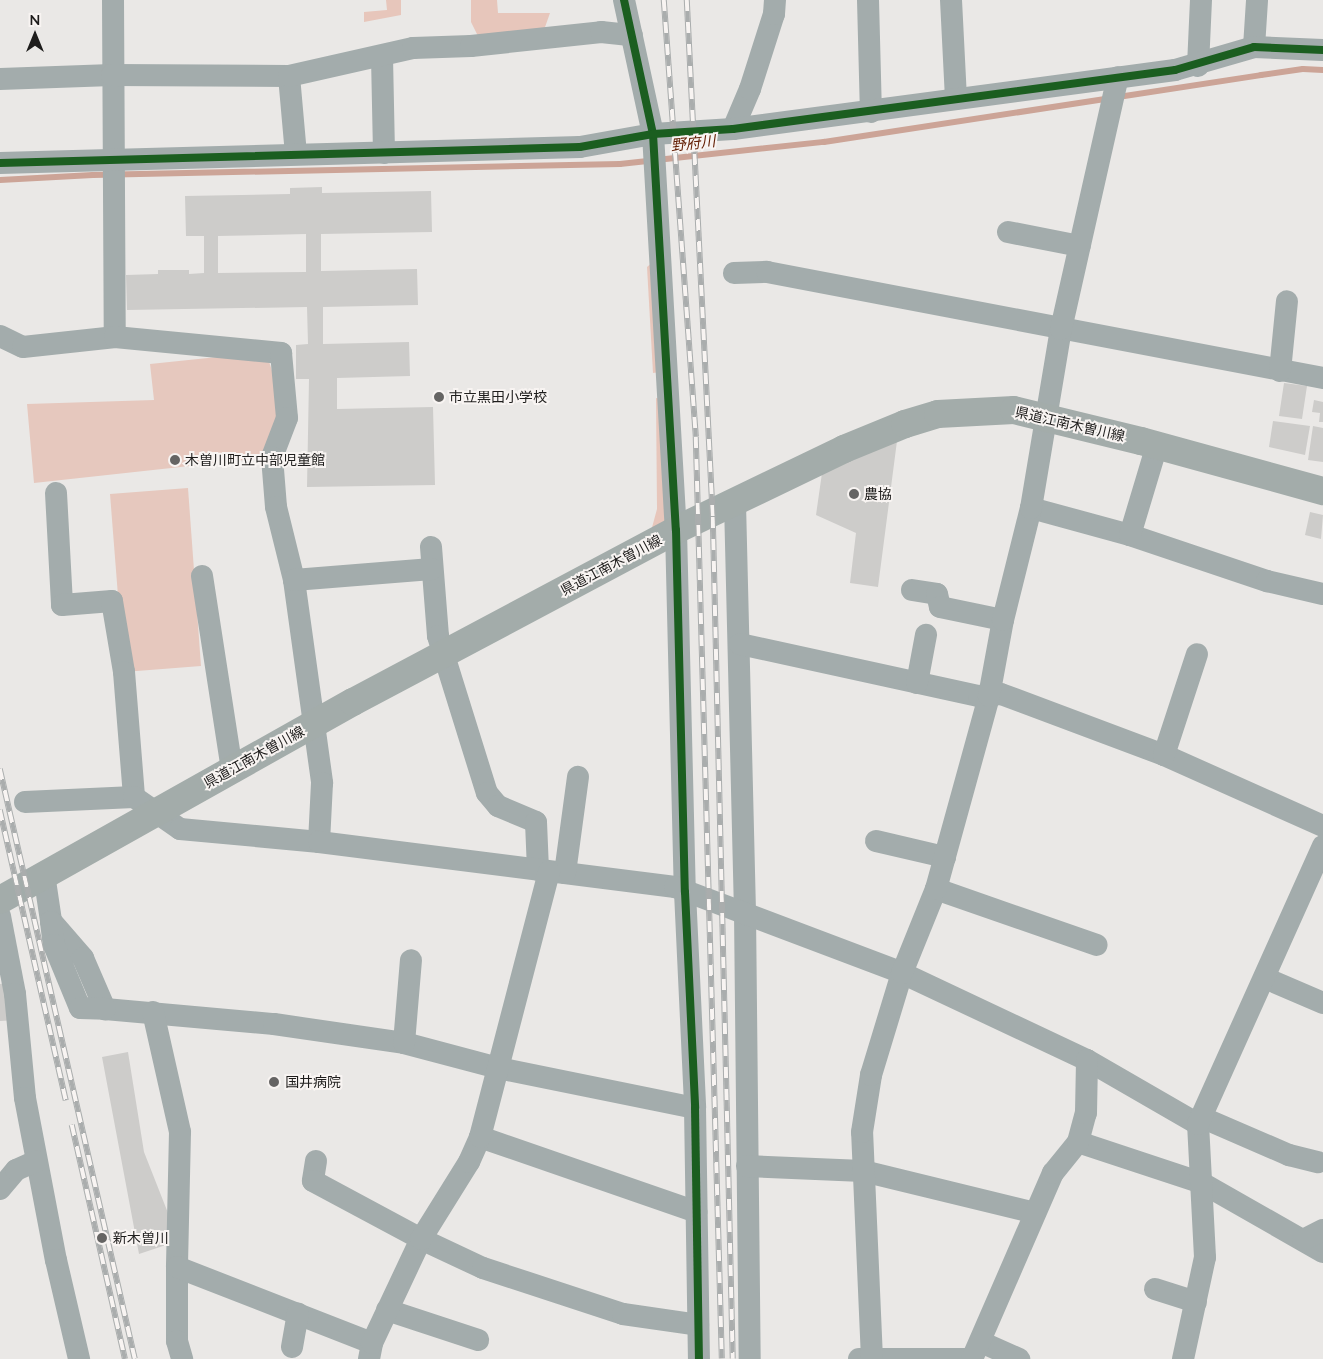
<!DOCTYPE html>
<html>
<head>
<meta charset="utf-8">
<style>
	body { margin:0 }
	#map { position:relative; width:1323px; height:1359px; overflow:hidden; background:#eae8e6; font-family:Lato,"Noto Sans JP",sans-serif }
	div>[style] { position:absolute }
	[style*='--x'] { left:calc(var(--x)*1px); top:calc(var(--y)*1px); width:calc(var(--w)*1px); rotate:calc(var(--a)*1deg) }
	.green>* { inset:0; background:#e6c8be }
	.forest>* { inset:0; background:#e7c6bb }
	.stream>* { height:6px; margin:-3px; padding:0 3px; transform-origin:3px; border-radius:3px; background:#cca497 }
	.building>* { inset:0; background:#cdccca }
	.street>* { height:22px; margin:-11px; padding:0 11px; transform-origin:11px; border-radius:11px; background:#a3acac }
	.secondary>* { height:28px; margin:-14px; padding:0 14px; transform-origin:14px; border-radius:14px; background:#a3acaa }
	.rail>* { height:5.5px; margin-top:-2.75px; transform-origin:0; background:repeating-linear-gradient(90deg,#f8f4f2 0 11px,#aaadad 0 22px); box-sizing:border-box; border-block:1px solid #aaadad }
	.cycleway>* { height:8px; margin:-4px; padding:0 4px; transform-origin:4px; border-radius:4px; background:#1b5e20 }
	.dots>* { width:14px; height:14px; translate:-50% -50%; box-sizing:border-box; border:2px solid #f8f4f2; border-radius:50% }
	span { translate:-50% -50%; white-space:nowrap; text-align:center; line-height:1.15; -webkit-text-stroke:4px #f8f4f2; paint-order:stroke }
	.poi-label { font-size:14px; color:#1e1d1c }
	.left { translate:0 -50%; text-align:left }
	.street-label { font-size:14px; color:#1e1d1c }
	.water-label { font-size:15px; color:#642006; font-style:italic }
	.north { position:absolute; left:10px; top:10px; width:50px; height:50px; -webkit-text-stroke:4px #f8f4f2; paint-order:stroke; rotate:0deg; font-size:14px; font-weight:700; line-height:20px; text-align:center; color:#1e1d1c }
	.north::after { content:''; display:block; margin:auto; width:18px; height:22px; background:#1e1d1c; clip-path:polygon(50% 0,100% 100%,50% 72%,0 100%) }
</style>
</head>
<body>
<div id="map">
	<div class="green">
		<i style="clip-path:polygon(266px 352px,287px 418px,272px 457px,34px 483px,27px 404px,154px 400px,150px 364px)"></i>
		<i style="clip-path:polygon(188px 488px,201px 666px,124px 672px,110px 494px)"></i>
	</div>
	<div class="forest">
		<i style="clip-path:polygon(386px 0,401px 0,401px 15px,364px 22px,364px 12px,387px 10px)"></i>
		<i style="clip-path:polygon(471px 0,497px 0,498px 13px,550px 13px,544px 30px,478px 36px,471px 22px)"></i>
		<i style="clip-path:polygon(660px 256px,667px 371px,653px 373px,647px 267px)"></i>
		<i style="clip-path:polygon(656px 398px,669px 400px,676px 530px,647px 546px,657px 509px)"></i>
	</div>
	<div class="stream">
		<i style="--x:0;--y:180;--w:93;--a:-3.1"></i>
		<i style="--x:93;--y:175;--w:527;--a:-1.2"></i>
		<i style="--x:620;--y:164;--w:205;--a:-6.2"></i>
		<i style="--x:824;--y:142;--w:442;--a:-8.7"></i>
		<i style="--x:1261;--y:75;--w:42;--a:-8.1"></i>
		<i style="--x:1303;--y:69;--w:20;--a:3"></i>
	</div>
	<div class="building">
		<i style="clip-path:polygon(evenodd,322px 187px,322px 193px,431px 191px,432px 232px,321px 234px,321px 271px,417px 269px,418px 305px,323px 307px,323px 344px,409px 342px,410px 376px,337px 378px,337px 409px,433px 407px,435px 485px,307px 487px,309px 379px,296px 379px,296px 345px,308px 344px,307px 307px,127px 310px,126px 275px,158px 274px,158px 270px,189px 270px,189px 274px,204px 273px,204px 236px,186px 236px,185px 196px,290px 194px,290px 188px,322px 187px,306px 234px,306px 272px,218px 273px,218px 236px,306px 234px)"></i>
		<i style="clip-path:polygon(1284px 383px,1307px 386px,1302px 419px,1279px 416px)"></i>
		<i style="clip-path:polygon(1314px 400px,1323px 402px,1323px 422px,1319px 422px,1320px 413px,1312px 412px)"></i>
		<i style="clip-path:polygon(1273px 421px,1310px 426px,1305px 455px,1269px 447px)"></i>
		<i style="clip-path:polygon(1313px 426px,1323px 428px,1323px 462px,1308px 460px)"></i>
		<i style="clip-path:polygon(897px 441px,878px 587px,850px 583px,856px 533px,816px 515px,822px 473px)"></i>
		<i style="clip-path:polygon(1310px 512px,1323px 515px,1321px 539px,1305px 535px)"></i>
		<i style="clip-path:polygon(13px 982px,17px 1020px,0 1021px,0 984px)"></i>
		<i style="clip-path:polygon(128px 1052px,144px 1152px,168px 1213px,175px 1242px,139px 1254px,102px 1057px)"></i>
	</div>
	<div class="street">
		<i style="--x:113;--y:0;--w:337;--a:89.7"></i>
		<i style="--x:624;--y:0;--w:137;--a:77.8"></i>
		<i style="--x:653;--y:134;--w:397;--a:86.7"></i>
		<i style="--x:676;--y:530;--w:362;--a:88.6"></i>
		<i style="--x:685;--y:892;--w:216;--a:87.3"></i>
		<i style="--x:695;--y:1108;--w:251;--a:89.1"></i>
		<i style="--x:868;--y:0;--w:112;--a:88.5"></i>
		<i style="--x:951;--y:0;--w:99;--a:87.1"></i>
		<i style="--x:1254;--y:47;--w:47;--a:-86.3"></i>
		<i style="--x:382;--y:57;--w:96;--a:88.8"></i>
		<i style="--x:1198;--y:66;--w:66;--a:-87.4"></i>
		<i style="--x:289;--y:76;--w:78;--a:84.9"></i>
		<i style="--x:0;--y:79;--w:112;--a:-2"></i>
		<i style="--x:112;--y:75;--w:177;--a:0.3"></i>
		<i style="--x:289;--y:76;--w:127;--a:-12.7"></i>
		<i style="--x:413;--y:48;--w:58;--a:-2"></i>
		<i style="--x:471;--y:46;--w:131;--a:-6.1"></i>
		<i style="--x:601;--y:32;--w:31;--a:6"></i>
		<i style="--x:733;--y:129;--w:43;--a:-67"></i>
		<i style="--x:750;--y:89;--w:79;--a:-72.3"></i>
		<i style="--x:774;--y:14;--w:14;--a:-86"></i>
		<i style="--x:0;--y:163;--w:580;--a:-1.58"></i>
		<i style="--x:580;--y:147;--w:74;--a:-10.1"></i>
		<i style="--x:653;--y:134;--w:80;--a:-3.6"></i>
		<i style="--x:733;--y:129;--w:446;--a:-7.6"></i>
		<i style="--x:1175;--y:70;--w:82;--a:-16.2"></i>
		<i style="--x:1254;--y:47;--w:69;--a:2.5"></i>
		<i style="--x:1008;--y:232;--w:73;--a:11"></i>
		<i style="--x:734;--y:273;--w:33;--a:-2"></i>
		<i style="--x:767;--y:272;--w:566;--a:10.79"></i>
		<i style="--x:0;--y:336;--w:25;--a:26"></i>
		<i style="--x:23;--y:347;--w:93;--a:-6.2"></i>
		<i style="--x:115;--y:337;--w:167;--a:5.5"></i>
		<i style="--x:281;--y:353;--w:65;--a:84.7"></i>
		<i style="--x:287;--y:418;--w:42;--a:111"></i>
		<i style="--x:272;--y:457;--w:50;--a:85.4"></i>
		<i style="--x:276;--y:507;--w:75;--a:76.1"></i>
		<i style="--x:294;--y:580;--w:205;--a:82.1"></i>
		<i style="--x:322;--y:783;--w:59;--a:92.9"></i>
		<i style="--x:1280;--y:371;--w:70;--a:-84.3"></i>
		<i style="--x:56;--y:493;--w:112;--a:86.9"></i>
		<i style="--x:62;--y:605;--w:50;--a:-4.6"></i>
		<i style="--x:112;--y:601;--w:72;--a:80.4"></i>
		<i style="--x:124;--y:672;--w:125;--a:85.4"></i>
		<i style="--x:735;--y:503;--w:409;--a:88.6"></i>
		<i style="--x:745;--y:912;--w:447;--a:89.4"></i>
		<i style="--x:1031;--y:508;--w:103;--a:15.3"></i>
		<i style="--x:1130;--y:535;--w:145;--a:18.6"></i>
		<i style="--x:1267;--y:581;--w:57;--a:13.1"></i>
		<i style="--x:1130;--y:535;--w:94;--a:-73.3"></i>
		<i style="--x:431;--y:547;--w:89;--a:85.5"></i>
		<i style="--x:438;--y:636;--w:164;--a:72.7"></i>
		<i style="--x:487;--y:793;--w:17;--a:50"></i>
		<i style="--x:498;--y:806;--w:41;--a:22.8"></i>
		<i style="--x:536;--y:822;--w:48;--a:87.6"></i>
		<i style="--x:202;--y:576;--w:195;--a:81.2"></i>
		<i style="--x:294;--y:580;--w:138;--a:-4.6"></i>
		<i style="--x:912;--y:590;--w:25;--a:9"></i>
		<i style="--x:937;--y:594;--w:13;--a:77"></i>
		<i style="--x:940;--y:607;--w:64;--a:11.7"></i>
		<i style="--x:740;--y:644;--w:245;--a:12.3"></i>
		<i style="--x:979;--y:696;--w:22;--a:-5"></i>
		<i style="--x:1001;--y:694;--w:174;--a:20.5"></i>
		<i style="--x:1164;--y:755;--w:174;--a:24.1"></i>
		<i style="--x:917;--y:683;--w:49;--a:-79.4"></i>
		<i style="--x:1164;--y:755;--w:106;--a:-71.9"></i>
		<i style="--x:25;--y:802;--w:109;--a:-2.6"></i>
		<i style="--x:134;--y:797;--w:56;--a:34.8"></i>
		<i style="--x:180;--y:829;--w:140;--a:5.3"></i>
		<i style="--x:319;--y:842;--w:359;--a:7.2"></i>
		<i style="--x:675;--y:887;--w:243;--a:20.7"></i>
		<i style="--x:902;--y:973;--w:204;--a:25.2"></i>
		<i style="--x:1087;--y:1060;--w:128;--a:30"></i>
		<i style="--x:876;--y:841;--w:71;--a:13.1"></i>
		<i style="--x:565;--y:873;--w:97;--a:-82.3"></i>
		<i style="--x:44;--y:874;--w:48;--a:81.5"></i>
		<i style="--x:51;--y:921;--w:49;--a:49.1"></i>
		<i style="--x:83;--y:958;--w:56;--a:66.7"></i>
		<i style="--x:105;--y:1009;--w:170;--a:5.1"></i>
		<i style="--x:274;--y:1024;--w:131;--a:8.3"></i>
		<i style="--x:404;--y:1043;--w:97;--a:14.9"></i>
		<i style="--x:498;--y:1068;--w:201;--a:11.5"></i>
		<i style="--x:936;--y:889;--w:170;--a:19.2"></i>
		<i style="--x:0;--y:916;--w:79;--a:79.1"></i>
		<i style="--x:15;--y:994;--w:104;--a:84.5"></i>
		<i style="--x:25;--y:1098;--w:165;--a:79.2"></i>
		<i style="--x:56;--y:1260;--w:102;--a:76.9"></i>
		<i style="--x:51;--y:922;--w:23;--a:83"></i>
		<i style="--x:54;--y:945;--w:68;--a:67.6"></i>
		<i style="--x:80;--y:1008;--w:25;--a:2"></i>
		<i style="--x:1265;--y:978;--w:63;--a:23.3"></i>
		<i style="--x:153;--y:1012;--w:123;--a:77.3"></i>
		<i style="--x:180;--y:1132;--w:135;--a:91.3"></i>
		<i style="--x:177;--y:1267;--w:74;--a:90"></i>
		<i style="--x:177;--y:1341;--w:19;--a:74"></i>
		<i style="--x:404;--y:1043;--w:83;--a:-85.2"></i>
		<i style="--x:1201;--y:1117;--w:96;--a:23.4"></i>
		<i style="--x:1289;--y:1155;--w:30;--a:14"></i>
		<i style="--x:480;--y:1137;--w:229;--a:19.1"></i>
		<i style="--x:1078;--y:1142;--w:131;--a:18.3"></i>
		<i style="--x:1202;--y:1183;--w:139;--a:29.7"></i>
		<i style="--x:316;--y:1161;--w:20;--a:99"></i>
		<i style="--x:313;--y:1181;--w:123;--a:28.2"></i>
		<i style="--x:421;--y:1239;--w:68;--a:25.1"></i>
		<i style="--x:483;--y:1268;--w:147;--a:18.2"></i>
		<i style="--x:623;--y:1314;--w:76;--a:8.3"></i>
		<i style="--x:747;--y:1166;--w:116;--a:2.5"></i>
		<i style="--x:863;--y:1171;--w:177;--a:13.7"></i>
		<i style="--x:0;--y:1189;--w:25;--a:-50"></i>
		<i style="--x:16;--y:1170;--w:22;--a:-24"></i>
		<i style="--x:1303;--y:1240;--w:22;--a:-27"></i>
		<i style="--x:177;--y:1267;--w:209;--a:21.3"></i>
		<i style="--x:1155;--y:1289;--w:43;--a:17.6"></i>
		<i style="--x:387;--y:1310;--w:96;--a:18.2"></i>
		<i style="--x:981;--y:1342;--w:42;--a:24.1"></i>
		<i style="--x:292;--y:1347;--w:34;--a:-80"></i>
		<i style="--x:369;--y:1359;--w:16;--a:-79"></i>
		<i style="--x:372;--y:1343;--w:115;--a:-64.8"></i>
		<i style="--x:421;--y:1239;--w:91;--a:-58.1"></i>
		<i style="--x:469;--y:1162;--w:27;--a:-66"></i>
		<i style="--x:480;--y:1137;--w:274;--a:-75.4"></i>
		<i style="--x:859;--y:1359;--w:107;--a:0"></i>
		<i style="--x:872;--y:1359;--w:227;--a:-92.5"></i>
		<i style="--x:862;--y:1132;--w:58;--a:-81"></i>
		<i style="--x:871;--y:1075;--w:107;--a:-73.1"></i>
		<i style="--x:902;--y:973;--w:91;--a:-68"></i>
		<i style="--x:936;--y:889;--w:200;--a:-74.6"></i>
		<i style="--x:989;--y:696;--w:77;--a:-79.6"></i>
		<i style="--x:1003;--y:620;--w:115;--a:-76"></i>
		<i style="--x:1031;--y:508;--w:181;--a:-80.5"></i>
		<i style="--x:1061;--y:329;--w:258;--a:-77.3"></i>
		<i style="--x:972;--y:1359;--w:203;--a:-66.5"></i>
		<i style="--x:1053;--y:1173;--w:40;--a:-51"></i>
		<i style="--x:1078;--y:1142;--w:30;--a:-75"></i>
		<i style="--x:1086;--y:1113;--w:53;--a:-88.9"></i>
		<i style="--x:1183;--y:1359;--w:104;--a:-77.8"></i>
		<i style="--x:1205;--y:1257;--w:133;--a:-93"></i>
		<i style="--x:1198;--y:1124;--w:305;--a:-65.8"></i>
	</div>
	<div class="secondary">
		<i style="--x:0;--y:900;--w:405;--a:-29.3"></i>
		<i style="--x:353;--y:702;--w:366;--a:-28"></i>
		<i style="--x:676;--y:530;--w:187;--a:-25.7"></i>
		<i style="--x:844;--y:449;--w:66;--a:-22.3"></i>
		<i style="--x:905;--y:424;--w:34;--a:-17"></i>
		<i style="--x:938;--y:414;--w:76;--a:-3"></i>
		<i style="--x:1014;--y:410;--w:131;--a:13.7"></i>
		<i style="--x:1141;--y:441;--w:189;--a:15.4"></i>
	</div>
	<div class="rail">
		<i style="--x:664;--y:0;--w:438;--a:85.8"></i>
		<i style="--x:696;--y:437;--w:922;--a:88.38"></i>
		<i style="--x:687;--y:0;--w:518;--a:87.12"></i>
		<i style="--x:713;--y:517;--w:842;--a:88.64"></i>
		<i style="--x:0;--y:769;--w:605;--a:77.11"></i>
		<i style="--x:0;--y:810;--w:298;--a:77.2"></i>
		<i style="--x:72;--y:1125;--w:240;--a:77.2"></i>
	</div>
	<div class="cycleway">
		<i style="--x:624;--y:0;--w:137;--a:77.8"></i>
		<i style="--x:653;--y:134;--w:397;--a:86.7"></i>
		<i style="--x:676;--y:530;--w:362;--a:88.6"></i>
		<i style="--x:685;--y:892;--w:216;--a:87.3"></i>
		<i style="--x:695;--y:1108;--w:251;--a:89.1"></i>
		<i style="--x:0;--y:163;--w:580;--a:-1.58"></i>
		<i style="--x:580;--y:147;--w:74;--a:-10.1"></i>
		<i style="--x:653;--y:134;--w:80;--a:-3.6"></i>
		<i style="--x:733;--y:129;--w:446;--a:-7.6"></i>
		<i style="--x:1175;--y:70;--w:82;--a:-16.2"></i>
		<i style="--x:1254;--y:47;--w:69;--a:2.5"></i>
	</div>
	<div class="dots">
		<i style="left:439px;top:397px;background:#656463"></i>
		<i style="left:175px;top:460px;background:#656463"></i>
		<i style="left:854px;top:494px;background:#656463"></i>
		<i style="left:274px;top:1082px;background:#656463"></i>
		<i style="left:102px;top:1238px;background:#656463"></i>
	</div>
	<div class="poi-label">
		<span class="left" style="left:449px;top:397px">市立黒田小学校</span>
		<span class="left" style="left:185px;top:460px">木曽川町立中部児童館</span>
		<span class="left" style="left:864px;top:494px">農協</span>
		<span class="left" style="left:285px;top:1082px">国井病院</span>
		<span class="left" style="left:113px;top:1238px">新木曽川</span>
	</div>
	<div class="street-label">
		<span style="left:1070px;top:424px;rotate:13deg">県道江南木曽川線</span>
		<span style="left:611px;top:565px;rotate:-28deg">県道江南木曽川線</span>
		<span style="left:254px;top:757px;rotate:-29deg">県道江南木曽川線</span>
	</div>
	<div class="water-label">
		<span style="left:693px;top:143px;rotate:-6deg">野府川</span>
	</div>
	<div class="north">N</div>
</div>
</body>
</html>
